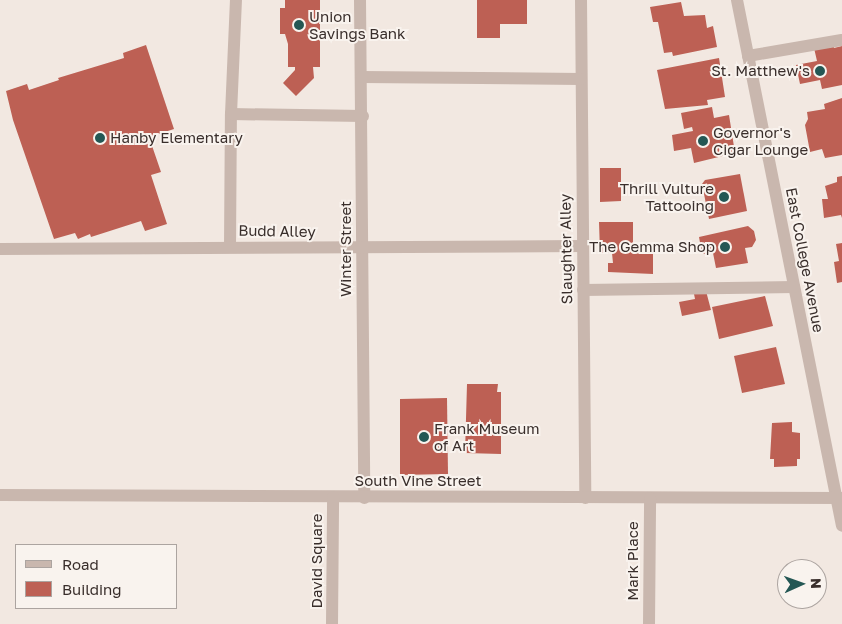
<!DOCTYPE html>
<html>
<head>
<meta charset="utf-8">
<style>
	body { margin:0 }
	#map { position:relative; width:842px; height:624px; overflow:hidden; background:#f2e8e1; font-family:"Golos Text",sans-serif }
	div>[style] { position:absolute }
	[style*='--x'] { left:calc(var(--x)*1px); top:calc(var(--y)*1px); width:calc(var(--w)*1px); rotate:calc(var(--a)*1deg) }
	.building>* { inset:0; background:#bd6054 }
	.minor>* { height:12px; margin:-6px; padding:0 6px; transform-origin:6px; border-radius:6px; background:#c9b7ae }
	.dots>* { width:14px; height:14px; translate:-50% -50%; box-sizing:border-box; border:2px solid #f9f3ee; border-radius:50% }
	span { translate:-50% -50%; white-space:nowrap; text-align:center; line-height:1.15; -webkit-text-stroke:4px #f9f3ee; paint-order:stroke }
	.poi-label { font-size:15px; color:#392e2b }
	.left { translate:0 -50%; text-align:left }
	.right { translate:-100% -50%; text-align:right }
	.street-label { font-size:15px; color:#392e2b }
	.legend { position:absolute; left:15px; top:544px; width:162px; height:65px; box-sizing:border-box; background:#f9f3ee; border:1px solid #aca4a0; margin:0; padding:6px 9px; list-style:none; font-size:15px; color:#392e2b }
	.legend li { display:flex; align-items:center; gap:10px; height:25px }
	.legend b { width:25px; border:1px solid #aca4a0 }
	.north { position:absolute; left:777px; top:559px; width:50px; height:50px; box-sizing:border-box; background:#f9f3ee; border:1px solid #aca4a0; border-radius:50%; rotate:88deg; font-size:14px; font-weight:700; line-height:20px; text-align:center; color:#392e2b }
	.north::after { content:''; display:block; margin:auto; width:18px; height:22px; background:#245754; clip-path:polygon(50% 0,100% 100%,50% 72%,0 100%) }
</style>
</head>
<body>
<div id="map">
	<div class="building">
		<i style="clip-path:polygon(285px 0,320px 0,320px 67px,313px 67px,314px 78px,296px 96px,283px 83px,295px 70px,295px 67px,288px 67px,288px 44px,285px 34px,280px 34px,280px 8px,285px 8px)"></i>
		<i style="clip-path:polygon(477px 0,527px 0,527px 24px,500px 24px,500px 38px,477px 38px)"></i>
		<i style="clip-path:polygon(681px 2px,684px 16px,705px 15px,707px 28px,713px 26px,717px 47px,673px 56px,672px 52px,664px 53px,658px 22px,653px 22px,650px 7px)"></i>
		<i style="clip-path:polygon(833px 44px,834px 48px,842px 46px,842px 85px,822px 89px,820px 80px,800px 84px,796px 65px,817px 61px,814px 48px)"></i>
		<i style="clip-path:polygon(146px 45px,174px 129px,149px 137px,161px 172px,151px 175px,167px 224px,145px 231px,141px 221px,91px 237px,90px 234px,78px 239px,75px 233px,54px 239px,13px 120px,6px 91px,27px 84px,29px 90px,59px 80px,58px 78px,124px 58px,123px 53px)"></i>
		<i style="clip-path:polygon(719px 58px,725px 97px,707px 100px,708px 105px,665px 109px,657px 70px)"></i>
		<i style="clip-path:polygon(842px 98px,842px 155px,825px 158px,822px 149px,810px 152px,805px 125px,808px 119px,807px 112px,825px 109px,824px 104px)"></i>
		<i style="clip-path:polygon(712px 107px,714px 118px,729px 115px,735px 153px,694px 163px,691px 148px,674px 151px,672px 135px,693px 131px,692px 127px,684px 129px,681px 113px)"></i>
		<i style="clip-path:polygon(600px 168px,621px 168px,621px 201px,600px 202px)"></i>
		<i style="clip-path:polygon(740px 174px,747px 211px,709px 219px,702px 184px,705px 180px)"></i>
		<i style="clip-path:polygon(842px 176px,842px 218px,841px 215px,824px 218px,822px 199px,828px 199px,825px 186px,837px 182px,837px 177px)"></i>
		<i style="clip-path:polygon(599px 222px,633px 222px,633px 253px,653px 252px,653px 274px,608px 272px,608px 263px,613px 263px,612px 253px,600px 253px)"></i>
		<i style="clip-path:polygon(748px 226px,754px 231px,756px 240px,752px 247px,745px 248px,748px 263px,716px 268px,713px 253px,702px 254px,699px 237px)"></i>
		<i style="clip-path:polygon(842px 243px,842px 282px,837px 283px,834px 262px,839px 261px,836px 244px)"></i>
		<i style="clip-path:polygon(706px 291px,711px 310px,682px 316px,679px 302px,695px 299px,694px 294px)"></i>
		<i style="clip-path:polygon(765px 296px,773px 326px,719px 339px,712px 307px)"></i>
		<i style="clip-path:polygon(776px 347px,785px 384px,742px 393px,734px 356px)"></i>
		<i style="clip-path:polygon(467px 384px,498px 384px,497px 392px,501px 392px,501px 454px,465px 453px)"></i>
		<i style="clip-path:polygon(447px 398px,448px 474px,400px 475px,400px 399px)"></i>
		<i style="clip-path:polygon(792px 422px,792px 432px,800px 433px,800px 459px,797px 459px,797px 466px,774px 467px,774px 459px,770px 459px,772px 423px)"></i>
	</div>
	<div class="minor">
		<i style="--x:360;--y:0;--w:498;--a:89.5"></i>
		<i style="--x:581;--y:0;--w:498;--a:89.5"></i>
		<i style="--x:737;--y:0;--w:536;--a:78.71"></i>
		<i style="--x:748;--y:56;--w:95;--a:-9.7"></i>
		<i style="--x:362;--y:77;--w:219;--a:0.5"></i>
		<i style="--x:231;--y:114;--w:114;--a:-87.5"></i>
		<i style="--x:230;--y:247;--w:133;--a:-89.6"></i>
		<i style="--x:231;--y:114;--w:132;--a:0.9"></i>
		<i style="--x:0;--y:249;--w:583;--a:-0.29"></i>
		<i style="--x:583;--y:290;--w:211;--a:-0.8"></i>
		<i style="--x:0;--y:495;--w:842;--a:0.2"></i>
		<i style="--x:332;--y:624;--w:127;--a:-89.5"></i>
		<i style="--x:649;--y:624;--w:126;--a:-89.5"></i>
	</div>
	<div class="dots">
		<i style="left:299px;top:25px;background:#245754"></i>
		<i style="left:820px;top:71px;background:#245754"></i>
		<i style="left:100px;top:138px;background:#245754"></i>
		<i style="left:703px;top:141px;background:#245754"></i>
		<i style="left:724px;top:197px;background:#245754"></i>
		<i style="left:725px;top:247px;background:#245754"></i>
		<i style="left:424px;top:437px;background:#245754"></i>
	</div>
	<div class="poi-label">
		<span class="left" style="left:309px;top:25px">Union<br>Savings Bank</span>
		<span class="right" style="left:810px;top:71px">St. Matthew's</span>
		<span class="left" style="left:713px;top:141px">Governor's<br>Cigar Lounge</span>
		<span class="left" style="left:110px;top:138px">Hanby Elementary</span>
		<span class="right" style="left:714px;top:197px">Thrill Vulture<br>Tattooing</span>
		<span class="right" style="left:715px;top:247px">The Gemma Shop</span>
		<span class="left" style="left:434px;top:437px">Frank Museum<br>of Art</span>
	</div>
	<div class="street-label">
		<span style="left:277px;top:231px;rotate:1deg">Budd Alley</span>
		<span style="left:346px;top:249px;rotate:-90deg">Winter Street</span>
		<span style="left:566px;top:249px;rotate:-91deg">Slaughter Alley</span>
		<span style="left:805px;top:260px;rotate:79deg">East College Avenue</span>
		<span style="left:418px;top:481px">South Vine Street</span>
		<span style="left:317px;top:561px;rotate:-90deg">David Square</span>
		<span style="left:633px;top:561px;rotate:-90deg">Mark Place</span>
	</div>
	<ul class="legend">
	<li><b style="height:6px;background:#c9b7ae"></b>Road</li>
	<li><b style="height:14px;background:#bd6054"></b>Building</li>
	</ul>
	<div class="north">N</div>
</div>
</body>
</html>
